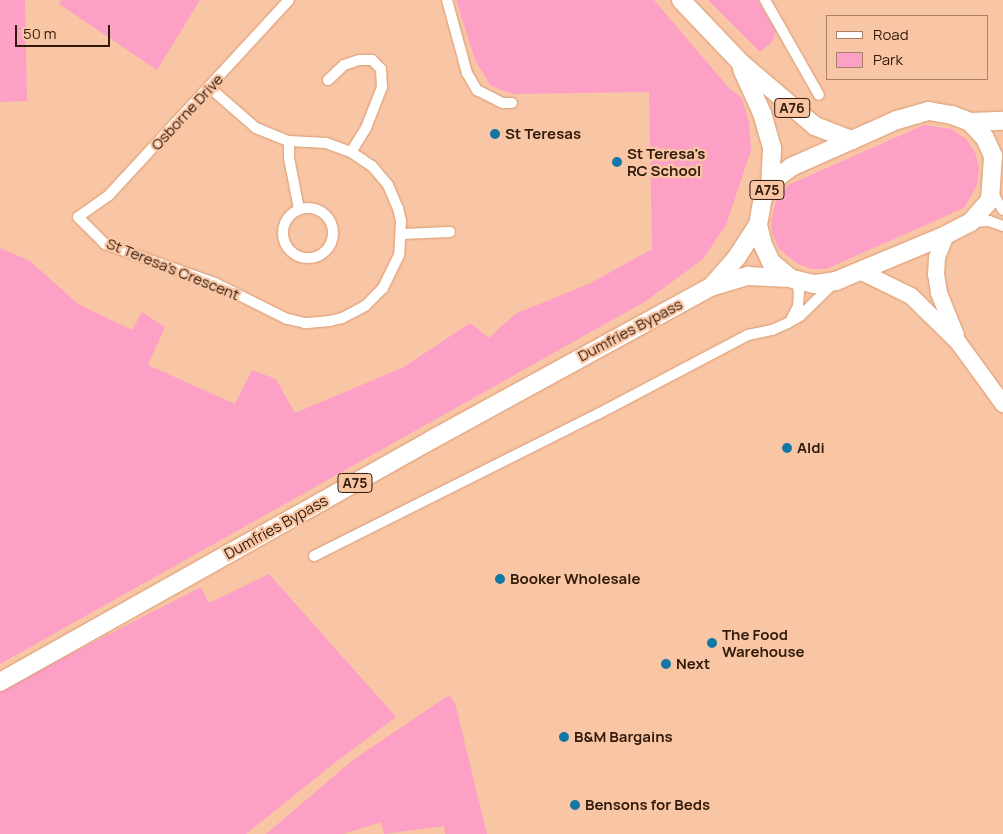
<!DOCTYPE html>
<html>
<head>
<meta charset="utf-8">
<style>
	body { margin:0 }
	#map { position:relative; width:1003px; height:834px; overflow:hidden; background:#f9c6a5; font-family:Manrope,sans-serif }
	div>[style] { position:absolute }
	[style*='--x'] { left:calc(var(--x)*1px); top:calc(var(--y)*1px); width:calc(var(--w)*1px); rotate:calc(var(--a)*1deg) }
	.green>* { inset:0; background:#fda0c5 }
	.roads { filter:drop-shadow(0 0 1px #d79a71) drop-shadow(0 0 1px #d79a71) }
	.minor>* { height:10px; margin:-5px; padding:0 5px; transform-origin:5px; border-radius:5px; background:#fff }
	.minor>.ring { margin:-5px; padding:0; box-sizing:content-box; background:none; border:10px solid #fff; border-radius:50% }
	.primary>* { height:16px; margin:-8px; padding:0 8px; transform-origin:8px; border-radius:8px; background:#fff }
	.trunk>* { height:18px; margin:-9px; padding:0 9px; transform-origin:9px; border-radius:9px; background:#fff }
	.dots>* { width:14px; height:14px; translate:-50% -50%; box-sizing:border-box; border:2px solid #f9c6a5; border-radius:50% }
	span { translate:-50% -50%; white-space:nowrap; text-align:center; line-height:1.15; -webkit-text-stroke:4.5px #f9c6a5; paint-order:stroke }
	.shield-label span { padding:1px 4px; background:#f9c6a5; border:1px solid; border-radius:4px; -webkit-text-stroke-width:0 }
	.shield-label { font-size:14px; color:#321a0a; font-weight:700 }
	.street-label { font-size:15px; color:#321a0a }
	.poi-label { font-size:15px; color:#321a0a; font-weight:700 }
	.left { translate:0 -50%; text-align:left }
	.legend { position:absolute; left:826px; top:15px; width:162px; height:65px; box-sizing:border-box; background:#f9c6a5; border:1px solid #a98167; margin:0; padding:6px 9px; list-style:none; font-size:15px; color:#321a0a }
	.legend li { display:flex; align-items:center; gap:10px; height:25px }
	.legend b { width:25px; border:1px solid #a98167 }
	.scale { position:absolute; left:15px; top:25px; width:95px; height:22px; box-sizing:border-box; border:2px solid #321a0a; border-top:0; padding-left:6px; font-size:15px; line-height:18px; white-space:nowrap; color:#321a0a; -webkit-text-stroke:4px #f9c6a5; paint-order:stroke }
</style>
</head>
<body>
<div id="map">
	<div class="green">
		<i style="clip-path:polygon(0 0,25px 0,27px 101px,0 102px)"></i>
		<i style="clip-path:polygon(61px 0,200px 0,157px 70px,59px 4px)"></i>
		<i style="clip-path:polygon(456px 0,654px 0,729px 88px,742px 98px,749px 122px,751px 150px,726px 225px,703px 259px,646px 301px,0 664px,0 248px,30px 261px,78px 304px,132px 330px,142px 312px,165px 327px,148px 365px,235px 404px,252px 370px,276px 379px,295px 413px,404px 367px,470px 323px,489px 338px,515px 314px,591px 283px,652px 249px,649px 92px,512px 94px,491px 86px,475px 60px)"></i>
		<i style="clip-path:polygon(708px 0,757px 0,776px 30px,772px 42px,760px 52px)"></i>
		<i style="clip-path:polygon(924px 125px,952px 129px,966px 139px,975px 152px,979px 168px,977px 185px,964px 208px,826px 269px,812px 269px,798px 264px,779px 249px,772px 233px,771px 220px,776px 201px,788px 185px)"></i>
		<i style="clip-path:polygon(269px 574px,396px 717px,337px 761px,246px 834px,0 834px,0 690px,201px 587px,209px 603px)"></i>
		<i style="clip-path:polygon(449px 695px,455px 703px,487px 834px,445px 834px,444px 826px,384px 834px,381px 822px,343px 834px,266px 834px,353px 760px)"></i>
	</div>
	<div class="roads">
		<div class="minor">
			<i style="--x:447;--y:0;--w:76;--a:74.7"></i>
			<i style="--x:467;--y:73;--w:20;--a:60"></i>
			<i style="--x:477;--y:90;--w:29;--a:27"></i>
			<i style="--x:503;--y:103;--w:9;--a:0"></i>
			<i style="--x:765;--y:0;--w:109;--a:60.4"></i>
			<i style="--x:328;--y:80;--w:22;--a:-43"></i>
			<i style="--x:344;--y:65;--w:16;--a:-18"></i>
			<i style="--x:359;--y:60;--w:13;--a:0"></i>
			<i style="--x:372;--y:60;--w:13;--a:45"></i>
			<i style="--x:381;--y:69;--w:18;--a:87"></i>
			<i style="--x:382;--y:87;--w:44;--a:111.3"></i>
			<i style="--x:366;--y:128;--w:28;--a:122"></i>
			<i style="--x:210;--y:88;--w:61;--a:41"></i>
			<i style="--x:256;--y:128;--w:35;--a:22"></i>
			<i style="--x:289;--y:141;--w:37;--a:3"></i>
			<i style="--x:326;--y:143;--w:27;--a:20"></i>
			<i style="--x:351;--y:152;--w:25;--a:34"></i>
			<i style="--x:372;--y:166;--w:25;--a:50"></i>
			<i style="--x:388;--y:185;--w:25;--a:67"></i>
			<i style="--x:398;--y:208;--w:13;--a:77"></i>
			<i style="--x:401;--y:221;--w:34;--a:93"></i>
			<i style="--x:399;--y:255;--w:37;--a:116"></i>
			<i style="--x:383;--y:288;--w:25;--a:135"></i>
			<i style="--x:365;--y:306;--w:26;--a:152"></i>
			<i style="--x:342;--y:318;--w:12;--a:166"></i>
			<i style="--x:330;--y:321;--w:25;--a:175"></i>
			<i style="--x:305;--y:323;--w:18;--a:-167"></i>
			<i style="--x:287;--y:319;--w:80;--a:-153.4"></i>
			<i style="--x:215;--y:283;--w:117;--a:-160.5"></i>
			<i style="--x:105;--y:244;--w:38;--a:-135"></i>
			<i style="--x:78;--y:217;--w:38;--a:-35"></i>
			<i style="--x:109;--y:195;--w:265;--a:-47.3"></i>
			<i style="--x:289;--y:141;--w:17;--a:90"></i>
			<i style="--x:289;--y:158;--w:52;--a:78.9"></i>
			<i style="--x:992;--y:192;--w:21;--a:59"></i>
			<i class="ring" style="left:283px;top:208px;width:40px;height:40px"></i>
			<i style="--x:971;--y:222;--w:18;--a:-3"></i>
			<i style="--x:989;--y:221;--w:15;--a:20"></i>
			<i style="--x:402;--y:234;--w:48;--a:-2.4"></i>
			<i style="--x:791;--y:320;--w:16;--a:-63"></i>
			<i style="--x:798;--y:306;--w:14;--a:-86"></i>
			<i style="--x:799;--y:292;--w:12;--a:-104"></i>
			<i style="--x:314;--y:556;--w:318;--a:-26.6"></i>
			<i style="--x:598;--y:414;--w:170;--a:-27.8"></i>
			<i style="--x:748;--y:335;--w:25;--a:-12"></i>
			<i style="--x:772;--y:330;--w:17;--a:-24"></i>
			<i style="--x:788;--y:323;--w:14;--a:-30"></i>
			<i style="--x:800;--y:316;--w:49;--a:-44.2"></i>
		</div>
		<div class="primary">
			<i style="--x:946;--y:235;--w:24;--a:112"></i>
			<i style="--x:937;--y:257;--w:17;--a:93"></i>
			<i style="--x:936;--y:274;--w:19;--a:81"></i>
			<i style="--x:939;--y:293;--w:45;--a:68"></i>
			<i style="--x:862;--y:272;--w:55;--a:26.1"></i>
			<i style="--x:911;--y:296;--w:66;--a:44.4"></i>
			<i style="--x:958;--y:342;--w:77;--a:54"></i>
		</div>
		<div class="trunk">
			<i style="--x:681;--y:0;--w:86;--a:46.4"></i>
			<i style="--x:740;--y:62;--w:99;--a:40.5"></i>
			<i style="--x:815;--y:126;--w:40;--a:21"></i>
			<i style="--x:742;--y:69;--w:48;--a:65.6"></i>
			<i style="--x:762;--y:113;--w:37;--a:74"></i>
			<i style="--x:772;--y:149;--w:34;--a:93"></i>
			<i style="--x:929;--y:111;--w:23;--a:10"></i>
			<i style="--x:952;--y:115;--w:19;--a:21"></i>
			<i style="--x:970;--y:122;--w:22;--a:47"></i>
			<i style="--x:985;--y:138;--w:20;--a:66"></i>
			<i style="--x:993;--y:156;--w:44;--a:93.9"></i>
			<i style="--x:990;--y:200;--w:29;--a:131"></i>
			<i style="--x:971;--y:222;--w:28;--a:153"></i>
			<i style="--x:946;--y:235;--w:119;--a:157.3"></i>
			<i style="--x:836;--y:281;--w:22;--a:172"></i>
			<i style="--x:814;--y:284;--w:18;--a:-167"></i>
			<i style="--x:796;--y:280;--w:6;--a:-162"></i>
			<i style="--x:790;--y:278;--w:25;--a:-140"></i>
			<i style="--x:771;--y:262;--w:19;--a:-115"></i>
			<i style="--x:763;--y:245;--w:21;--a:-104"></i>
			<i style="--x:758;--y:225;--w:27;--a:-80"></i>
			<i style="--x:763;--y:198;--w:17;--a:-65"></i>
			<i style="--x:770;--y:183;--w:26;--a:-37"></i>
			<i style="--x:791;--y:167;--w:67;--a:-23.9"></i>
			<i style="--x:852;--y:140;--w:49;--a:-24"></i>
			<i style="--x:897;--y:120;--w:33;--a:-16"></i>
			<i style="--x:970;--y:122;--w:33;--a:-2"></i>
			<i style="--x:711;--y:287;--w:40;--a:-49"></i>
			<i style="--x:737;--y:257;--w:38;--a:-57"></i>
			<i style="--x:0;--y:682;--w:494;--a:-29.3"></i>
			<i style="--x:431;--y:440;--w:319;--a:-28.7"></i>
			<i style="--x:711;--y:287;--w:39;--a:-17"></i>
			<i style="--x:748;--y:276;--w:42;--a:2.7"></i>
		</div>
	</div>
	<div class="dots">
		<i style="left:495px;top:134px;background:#1277a3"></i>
		<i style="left:617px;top:162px;background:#1277a3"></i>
		<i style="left:787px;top:448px;background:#1277a3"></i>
		<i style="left:500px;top:579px;background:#1277a3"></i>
		<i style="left:712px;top:643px;background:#1277a3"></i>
		<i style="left:666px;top:664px;background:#1277a3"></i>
		<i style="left:564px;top:737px;background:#1277a3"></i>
		<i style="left:575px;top:805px;background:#1277a3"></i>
	</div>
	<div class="shield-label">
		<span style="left:792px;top:108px">A76</span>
		<span style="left:767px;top:190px">A75</span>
		<span style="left:355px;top:483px">A75</span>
	</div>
	<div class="street-label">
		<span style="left:187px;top:112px;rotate:-47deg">Osborne Drive</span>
		<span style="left:173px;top:269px;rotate:22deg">St Teresa's Crescent</span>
		<span style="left:630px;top:330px;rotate:-28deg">Dumfries Bypass</span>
		<span style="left:276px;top:527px;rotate:-29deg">Dumfries Bypass</span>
	</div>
	<div class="poi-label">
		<span class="left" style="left:505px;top:134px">St Teresas</span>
		<span class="left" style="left:627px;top:162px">St Teresa's<br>RC School</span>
		<span class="left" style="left:797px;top:448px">Aldi</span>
		<span class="left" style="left:510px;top:579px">Booker Wholesale</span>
		<span class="left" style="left:722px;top:643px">The Food<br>Warehouse</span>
		<span class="left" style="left:676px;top:664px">Next</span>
		<span class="left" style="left:574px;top:737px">B&amp;M Bargains</span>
		<span class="left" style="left:585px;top:805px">Bensons for Beds</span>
	</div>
	<ul class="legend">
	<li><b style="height:6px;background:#fff"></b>Road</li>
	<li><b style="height:14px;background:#fda0c5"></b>Park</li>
	</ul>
	<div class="scale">50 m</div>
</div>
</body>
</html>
